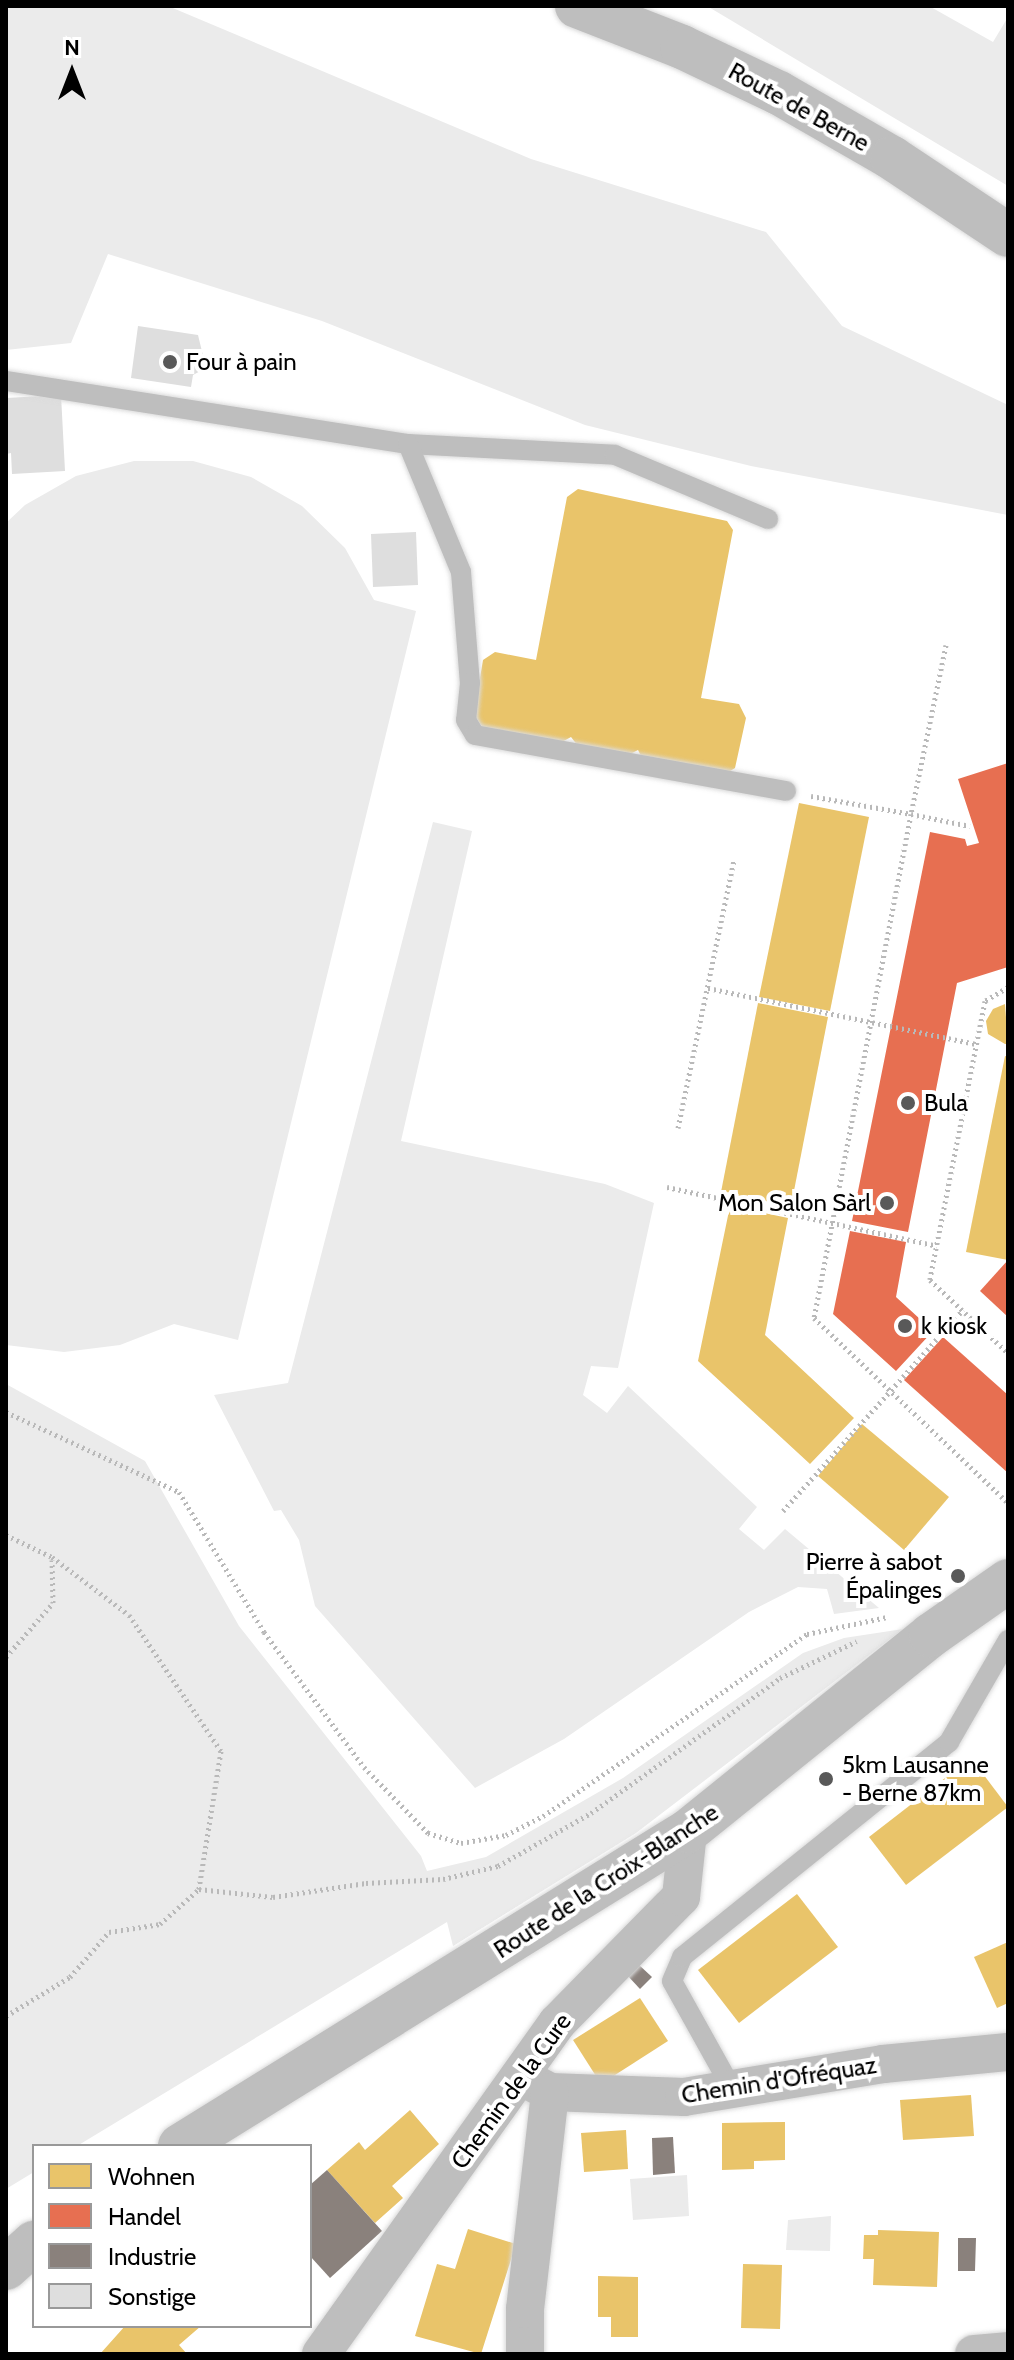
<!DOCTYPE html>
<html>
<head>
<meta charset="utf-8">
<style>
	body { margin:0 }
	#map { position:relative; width:1014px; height:2360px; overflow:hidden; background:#fff; font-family:Cabin,sans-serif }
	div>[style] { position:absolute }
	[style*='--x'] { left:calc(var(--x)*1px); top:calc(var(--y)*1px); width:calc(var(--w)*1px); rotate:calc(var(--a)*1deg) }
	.green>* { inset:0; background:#ebebeb }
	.homes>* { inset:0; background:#e9c46a }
	.shops>* { inset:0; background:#e76f51 }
	.industry>* { inset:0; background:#8a817c }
	.building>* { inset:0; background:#dedede }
	.path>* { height:5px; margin-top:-2.5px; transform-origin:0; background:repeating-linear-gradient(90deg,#b9b9b9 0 2px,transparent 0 6px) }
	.roads { filter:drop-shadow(0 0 2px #dbdbdb) drop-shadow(0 0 2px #dbdbdb) }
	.service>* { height:20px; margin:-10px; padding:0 10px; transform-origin:10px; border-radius:10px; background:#bebebe }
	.minor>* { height:38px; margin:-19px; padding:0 19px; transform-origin:19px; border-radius:19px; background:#bebebe }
	.tertiary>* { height:44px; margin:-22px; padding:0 22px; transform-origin:22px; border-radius:22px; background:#bebebe }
	.primary>* { height:44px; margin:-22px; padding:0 22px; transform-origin:22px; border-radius:22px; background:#bebebe }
	.dots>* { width:22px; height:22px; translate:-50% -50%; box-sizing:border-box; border:4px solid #fff; border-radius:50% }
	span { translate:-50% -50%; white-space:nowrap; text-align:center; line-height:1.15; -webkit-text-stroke:8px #fff; paint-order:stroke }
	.street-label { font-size:24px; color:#000 }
	.poi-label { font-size:24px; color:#000 }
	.left { translate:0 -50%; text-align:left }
	.right { translate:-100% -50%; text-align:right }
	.frame { position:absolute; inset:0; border:8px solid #000; pointer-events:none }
	.legend { position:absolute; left:32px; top:2144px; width:280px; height:184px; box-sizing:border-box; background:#fff; border:2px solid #999; margin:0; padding:10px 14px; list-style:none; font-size:24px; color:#000 }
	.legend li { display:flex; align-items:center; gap:16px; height:40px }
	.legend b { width:40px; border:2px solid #999 }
	.north { position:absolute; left:32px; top:32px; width:80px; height:80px; -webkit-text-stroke:6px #fff; paint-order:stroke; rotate:0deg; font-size:22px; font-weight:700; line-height:32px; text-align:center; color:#000 }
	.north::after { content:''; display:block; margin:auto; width:28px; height:36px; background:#000; clip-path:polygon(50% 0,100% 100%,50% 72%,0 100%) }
</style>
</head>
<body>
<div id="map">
	<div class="green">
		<i style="clip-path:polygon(6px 6px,168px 6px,531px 159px,766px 232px,842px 326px,1008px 405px,1008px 515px,751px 466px,585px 425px,322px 321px,108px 254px,71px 343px,6px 350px)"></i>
		<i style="clip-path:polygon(707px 6px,929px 6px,993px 42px,1008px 17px,1008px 186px)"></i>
		<i style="clip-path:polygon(134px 461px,193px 461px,251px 477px,302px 506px,345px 548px,374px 600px,416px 611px,238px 1340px,174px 1324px,120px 1345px,64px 1352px,6px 1345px,6px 523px,25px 505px,76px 476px)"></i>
		<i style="clip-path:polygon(433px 822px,472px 831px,401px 1141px,605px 1184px,654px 1203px,618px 1368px,591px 1366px,583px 1395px,607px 1413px,628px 1386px,757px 1507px,739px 1529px,764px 1550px,785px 1529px,879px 1608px,834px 1614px,827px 1589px,798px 1587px,749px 1612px,564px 1739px,475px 1788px,315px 1606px,299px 1540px,281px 1510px,274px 1511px,214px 1395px,288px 1383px)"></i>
		<i style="clip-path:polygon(6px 1384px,145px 1461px,239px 1626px,421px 1856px,427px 1871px,486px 1857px,623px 1778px,803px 1653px,844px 1638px,903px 1629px,636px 1833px,453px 1946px,447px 1922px,77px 2146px,34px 2146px,34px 2172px,6px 2189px)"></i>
		<i style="clip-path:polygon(687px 2175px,689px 2216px,633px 2220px,630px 2179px)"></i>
		<i style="clip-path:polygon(831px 2216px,830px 2251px,786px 2250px,788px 2220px)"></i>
	</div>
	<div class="homes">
		<i style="clip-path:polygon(578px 489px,727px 521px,733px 530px,701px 698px,739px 704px,746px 718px,735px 768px,722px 776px,643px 760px,638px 750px,626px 756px,578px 746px,571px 737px,560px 743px,482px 727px,474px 714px,483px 660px,495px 652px,536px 660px,567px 497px)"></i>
		<i style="clip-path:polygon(799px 803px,869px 817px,830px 1011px,759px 997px)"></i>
		<i style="clip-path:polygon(758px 1003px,828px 1017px,791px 1206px,721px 1192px)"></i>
		<i style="clip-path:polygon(1005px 1004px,1008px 1044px,1005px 1044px,988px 1034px,986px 1021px,993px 1009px)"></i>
		<i style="clip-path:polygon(1005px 1056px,1008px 1057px,1008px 1260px,966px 1252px)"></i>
		<i style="clip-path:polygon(730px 1206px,788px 1218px,765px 1335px,854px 1418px,810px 1464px,698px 1361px)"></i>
		<i style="clip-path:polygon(862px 1424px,949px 1497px,904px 1550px,818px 1476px)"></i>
		<i style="clip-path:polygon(971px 1758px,1008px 1807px,906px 1885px,869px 1837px)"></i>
		<i style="clip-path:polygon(797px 1894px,838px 1947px,739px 2023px,698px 1970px)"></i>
		<i style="clip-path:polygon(1008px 1942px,1008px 2003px,997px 2008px,974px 1957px)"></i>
		<i style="clip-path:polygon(640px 1998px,668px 2041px,601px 2084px,573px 2040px)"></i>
		<i style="clip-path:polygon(971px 2095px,974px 2136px,903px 2140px,900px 2100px)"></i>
		<i style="clip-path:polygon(410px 2110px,439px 2144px,392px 2186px,403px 2198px,375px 2223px,327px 2170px,359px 2142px,365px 2150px)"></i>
		<i style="clip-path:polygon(785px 2122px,785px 2160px,754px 2161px,754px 2169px,722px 2170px,722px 2123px)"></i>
		<i style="clip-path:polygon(626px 2130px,628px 2169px,584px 2172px,581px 2133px)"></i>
		<i style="clip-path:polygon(468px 2229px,516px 2244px,481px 2354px,415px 2336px,437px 2264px,455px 2269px)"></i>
		<i style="clip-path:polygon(878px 2230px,939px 2232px,937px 2287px,873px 2285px,874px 2259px,863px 2259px,864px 2235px,878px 2235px)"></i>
		<i style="clip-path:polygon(743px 2264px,782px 2265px,780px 2329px,741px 2328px)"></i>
		<i style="clip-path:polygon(598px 2276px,638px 2277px,638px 2337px,611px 2337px,611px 2317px,598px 2317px)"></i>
		<i style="clip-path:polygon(125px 2326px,201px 2326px,179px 2345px,187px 2354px,100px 2354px)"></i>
	</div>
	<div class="shops">
		<i style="clip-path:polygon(1008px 763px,1008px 967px,957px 983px,908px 1232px,852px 1221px,930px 832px,965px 839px,967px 846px,979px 843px,958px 779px)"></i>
		<i style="clip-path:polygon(850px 1231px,906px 1242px,896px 1297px,933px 1331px,896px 1371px,833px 1314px)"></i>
		<i style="clip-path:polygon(1008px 1260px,1008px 1317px,980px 1291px)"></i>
		<i style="clip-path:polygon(943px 1337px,1008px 1395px,1008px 1473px,904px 1380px)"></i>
	</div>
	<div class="industry">
		<i style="clip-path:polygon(638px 1964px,652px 1977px,640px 1989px,627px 1975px)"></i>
		<i style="clip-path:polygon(673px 2137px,675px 2173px,653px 2175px,652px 2138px)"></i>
		<i style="clip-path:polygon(327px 2170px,382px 2231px,330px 2278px,310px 2256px,310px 2185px)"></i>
		<i style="clip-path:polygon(958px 2238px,976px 2238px,975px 2271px,958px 2271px)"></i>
	</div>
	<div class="building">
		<i style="clip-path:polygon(138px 326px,198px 335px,206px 368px,193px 375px,191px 387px,131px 378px)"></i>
		<i style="clip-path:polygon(61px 395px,65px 471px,12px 474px,11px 453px,6px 454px,6px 398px)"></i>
		<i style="clip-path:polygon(416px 532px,418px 585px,373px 587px,371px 534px)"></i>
	</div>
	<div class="path">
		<i style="--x:946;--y:645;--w:173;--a:101.7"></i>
		<i style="--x:911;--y:814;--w:60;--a:11.5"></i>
		<i style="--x:811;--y:796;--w:102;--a:10.2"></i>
		<i style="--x:911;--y:814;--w:513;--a:100.89"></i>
		<i style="--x:814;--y:1318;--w:268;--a:43.6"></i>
		<i style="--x:1008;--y:987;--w:27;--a:149"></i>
		<i style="--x:985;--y:1001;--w:284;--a:101.2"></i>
		<i style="--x:930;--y:1280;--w:107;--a:43.1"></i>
		<i style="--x:708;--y:988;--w:275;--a:11.8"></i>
		<i style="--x:678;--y:1128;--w:273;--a:-78.2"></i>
		<i style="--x:667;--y:1187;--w:276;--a:12.3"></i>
		<i style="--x:6;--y:1412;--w:191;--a:24.8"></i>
		<i style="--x:179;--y:1492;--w:164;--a:58.7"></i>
		<i style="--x:264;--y:1632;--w:168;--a:53.5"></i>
		<i style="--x:364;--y:1767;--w:92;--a:45.9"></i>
		<i style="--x:428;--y:1833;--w:34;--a:17"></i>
		<i style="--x:461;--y:1843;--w:46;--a:-10.1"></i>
		<i style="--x:506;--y:1835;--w:42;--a:-27.2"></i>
		<i style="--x:543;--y:1816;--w:321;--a:-34.6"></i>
		<i style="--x:807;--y:1634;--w:82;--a:-12"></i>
		<i style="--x:783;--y:1511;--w:270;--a:-48.2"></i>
		<i style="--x:6;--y:1535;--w:51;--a:25.6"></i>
		<i style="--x:52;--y:1557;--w:96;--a:37"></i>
		<i style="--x:129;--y:1615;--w:164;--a:55.9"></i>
		<i style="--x:221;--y:1751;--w:140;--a:99.1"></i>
		<i style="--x:6;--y:1657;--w:72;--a:-49"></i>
		<i style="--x:53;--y:1603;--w:43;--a:-91.3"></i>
		<i style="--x:6;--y:2016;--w:75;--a:-31.4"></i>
		<i style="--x:70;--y:1977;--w:60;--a:-49.1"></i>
		<i style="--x:109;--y:1932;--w:52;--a:-8.9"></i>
		<i style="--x:160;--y:1924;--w:52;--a:-41.9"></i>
		<i style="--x:199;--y:1889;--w:74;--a:6.2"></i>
		<i style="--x:273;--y:1897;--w:94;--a:-8.6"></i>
		<i style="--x:366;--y:1883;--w:77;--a:-3"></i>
		<i style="--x:443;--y:1879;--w:57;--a:-13.3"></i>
		<i style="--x:498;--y:1866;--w:107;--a:-29.7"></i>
		<i style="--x:591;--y:1813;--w:232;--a:-35.5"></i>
		<i style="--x:780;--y:1678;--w:85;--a:-25.7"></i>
	</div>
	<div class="roads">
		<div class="service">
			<i style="--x:6;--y:381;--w:407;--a:8.9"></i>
			<i style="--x:408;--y:444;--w:207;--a:3"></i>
			<i style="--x:615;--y:455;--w:166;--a:22.7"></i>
			<i style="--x:408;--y:444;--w:139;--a:67.5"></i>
			<i style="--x:461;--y:572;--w:111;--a:85.4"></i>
			<i style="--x:470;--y:683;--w:37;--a:96"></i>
			<i style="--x:466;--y:720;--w:17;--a:59"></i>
			<i style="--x:475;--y:735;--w:316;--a:10.2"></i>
			<i style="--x:731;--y:2087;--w:121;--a:-119.1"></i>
			<i style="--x:672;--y:1981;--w:26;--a:-67"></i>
			<i style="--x:682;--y:1957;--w:343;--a:-38.8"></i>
			<i style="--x:949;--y:1742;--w:118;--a:-60"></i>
		</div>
		<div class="minor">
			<i style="--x:520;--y:2076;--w:34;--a:28"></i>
			<i style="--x:550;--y:2092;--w:134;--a:2.1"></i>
			<i style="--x:684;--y:2097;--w:202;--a:-9.4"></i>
			<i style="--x:883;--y:2064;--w:126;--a:-5.5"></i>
			<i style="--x:321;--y:2354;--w:407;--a:-54.5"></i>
			<i style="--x:557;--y:2023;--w:177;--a:-45.5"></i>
			<i style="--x:681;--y:1897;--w:66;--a:-83.9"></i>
			<i style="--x:525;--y:2354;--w:45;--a:-90"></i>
			<i style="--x:525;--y:2309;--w:218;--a:-83.4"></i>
			<i style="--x:974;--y:2354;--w:34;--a:-5"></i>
		</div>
		<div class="tertiary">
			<i style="--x:180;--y:2146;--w:598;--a:-31.8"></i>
			<i style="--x:688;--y:1831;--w:312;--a:-38.9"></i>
			<i style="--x:931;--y:1635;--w:94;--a:-35"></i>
			<i style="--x:6;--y:2268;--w:38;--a:-42"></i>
		</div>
		<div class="primary">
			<i style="--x:577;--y:6;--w:113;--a:21.3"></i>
			<i style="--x:682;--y:47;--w:107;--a:25.4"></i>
			<i style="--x:779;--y:93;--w:130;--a:29.9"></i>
			<i style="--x:892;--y:158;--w:139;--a:33.6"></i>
		</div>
	</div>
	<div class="dots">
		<i style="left:170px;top:362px;background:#595959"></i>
		<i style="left:908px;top:1103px;background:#595959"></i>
		<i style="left:887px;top:1203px;background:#595959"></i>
		<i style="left:905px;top:1326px;background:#595959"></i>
		<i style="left:958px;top:1576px;background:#595959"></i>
		<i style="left:826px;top:1779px;background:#595959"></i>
	</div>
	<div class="street-label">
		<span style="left:799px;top:107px;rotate:29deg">Route de Berne</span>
		<span style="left:606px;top:1881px;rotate:-33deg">Route de la Croix-Blanche</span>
		<span style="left:779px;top:2080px;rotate:-9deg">Chemin d'Ofréquaz</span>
		<span style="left:511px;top:2091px;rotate:-54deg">Chemin de la Cure</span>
	</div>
	<div class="poi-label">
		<span class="left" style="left:186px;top:362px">Four à pain</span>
		<span class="left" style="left:924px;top:1103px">Bula</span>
		<span class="right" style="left:871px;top:1203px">Mon Salon Sàrl</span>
		<span class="left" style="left:921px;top:1326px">k kiosk</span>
		<span class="right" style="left:942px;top:1576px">Pierre à sabot<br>Épalinges</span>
		<span class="left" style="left:842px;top:1779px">5km Lausanne<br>- Berne 87km</span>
	</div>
	<div class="frame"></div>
	<ul class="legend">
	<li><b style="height:22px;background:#e9c46a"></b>Wohnen</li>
	<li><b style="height:22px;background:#e76f51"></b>Handel</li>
	<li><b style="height:22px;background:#8a817c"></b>Industrie</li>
	<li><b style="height:22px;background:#dedede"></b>Sonstige</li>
	</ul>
	<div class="north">N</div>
</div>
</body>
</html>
